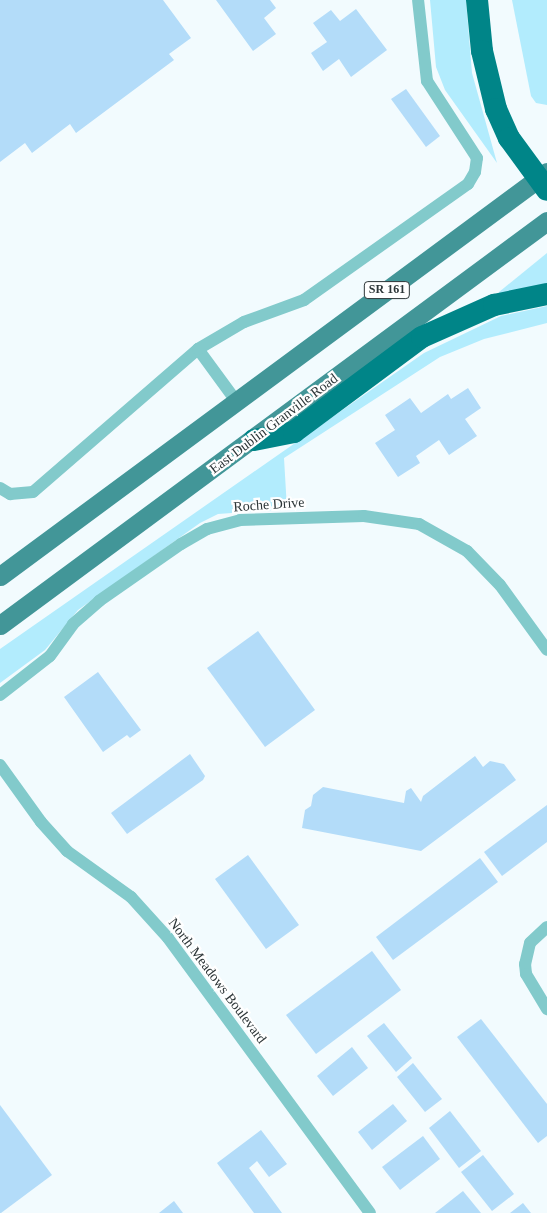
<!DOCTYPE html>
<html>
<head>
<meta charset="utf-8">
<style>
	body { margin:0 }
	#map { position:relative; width:547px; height:1213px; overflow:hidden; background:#f2fbfe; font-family:Georgia,serif }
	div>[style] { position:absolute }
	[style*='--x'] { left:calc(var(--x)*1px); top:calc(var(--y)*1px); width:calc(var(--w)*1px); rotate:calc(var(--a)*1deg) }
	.green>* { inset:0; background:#b2ecfd }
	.building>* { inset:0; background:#b3dcf9 }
	.minor>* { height:12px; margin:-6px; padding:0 6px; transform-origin:6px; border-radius:6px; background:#82cacb }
	.primary>* { height:19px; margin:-9.5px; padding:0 9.5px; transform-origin:9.5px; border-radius:9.5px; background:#429698 }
	.motorway>* { height:22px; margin:-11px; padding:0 11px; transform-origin:11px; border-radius:11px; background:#008588 }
	span { translate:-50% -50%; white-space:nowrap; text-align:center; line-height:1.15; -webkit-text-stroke:4.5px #fff; paint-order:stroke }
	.shield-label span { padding:1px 4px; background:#fff; border:1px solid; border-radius:4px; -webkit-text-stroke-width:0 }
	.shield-label { font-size:12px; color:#2d3638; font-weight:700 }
	.street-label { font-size:14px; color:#2d3638 }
</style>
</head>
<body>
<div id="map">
	<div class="green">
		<i style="clip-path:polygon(430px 0,466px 0,472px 73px,497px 163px,445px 90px,436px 67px)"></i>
		<i style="clip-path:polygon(512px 0,547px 0,547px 105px,536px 103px,531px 96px)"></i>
		<i style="clip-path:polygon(547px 253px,547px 285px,499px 295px,499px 292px)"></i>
		<i style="clip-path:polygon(547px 306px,547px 323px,484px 339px,440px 357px,284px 458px,287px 509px,218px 514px,200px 523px,78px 610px,45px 650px,0 683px,0 649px,424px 353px,501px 316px)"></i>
	</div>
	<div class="building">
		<i style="clip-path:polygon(0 0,163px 0,191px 38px,169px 54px,174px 60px,76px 133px,70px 124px,32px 153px,25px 143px,0 162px)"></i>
		<i style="clip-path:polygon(216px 0,270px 0,276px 8px,264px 18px,276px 34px,253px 51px)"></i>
		<i style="clip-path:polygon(356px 9px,387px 50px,351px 77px,339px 59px,323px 71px,311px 53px,327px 42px,313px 23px,331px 10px,340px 21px)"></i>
		<i style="clip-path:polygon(406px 89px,440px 136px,426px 147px,391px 99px)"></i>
		<i style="clip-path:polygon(468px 388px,481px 408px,465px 419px,477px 436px,449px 455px,439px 440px,416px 456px,420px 463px,398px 477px,375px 443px,395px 430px,385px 415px,410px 398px,421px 413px,448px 394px,451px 399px)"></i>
		<i style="clip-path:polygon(258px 631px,315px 710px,265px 747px,207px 668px)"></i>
		<i style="clip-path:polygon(98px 672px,141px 730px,130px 738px,127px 735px,103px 752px,64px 697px)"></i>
		<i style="clip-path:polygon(190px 754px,205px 776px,203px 780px,127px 834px,111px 813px)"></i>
		<i style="clip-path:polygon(475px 756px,483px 767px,490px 761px,504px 764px,516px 780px,421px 851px,302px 828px,305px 810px,311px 806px,313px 795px,323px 787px,404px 803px,406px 791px,411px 788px,421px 802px,423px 796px)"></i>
		<i style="clip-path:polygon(547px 805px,547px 842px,502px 876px,484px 852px)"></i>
		<i style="clip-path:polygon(248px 855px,299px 925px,266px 949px,215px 879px)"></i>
		<i style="clip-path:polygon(480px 858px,498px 882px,393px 960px,376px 937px)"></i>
		<i style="clip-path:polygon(372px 951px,401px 990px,316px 1054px,286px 1015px)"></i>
		<i style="clip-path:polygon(481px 1019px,547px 1104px,547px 1136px,538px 1143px,457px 1037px)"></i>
		<i style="clip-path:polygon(384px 1023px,412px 1058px,396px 1072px,367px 1036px)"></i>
		<i style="clip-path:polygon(352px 1047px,368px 1068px,333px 1096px,317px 1076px)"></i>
		<i style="clip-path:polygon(413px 1063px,442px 1099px,425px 1112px,397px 1077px)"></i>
		<i style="clip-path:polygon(393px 1104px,407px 1121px,372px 1150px,358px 1132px)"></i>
		<i style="clip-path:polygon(0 1105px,52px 1175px,1px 1213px,0 1213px)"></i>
		<i style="clip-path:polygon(450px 1111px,481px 1151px,459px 1168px,429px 1128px)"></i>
		<i style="clip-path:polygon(261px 1130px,287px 1164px,269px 1177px,257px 1161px,249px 1168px,282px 1213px,254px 1213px,217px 1163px)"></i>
		<i style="clip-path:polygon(423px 1136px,440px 1159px,400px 1190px,382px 1167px)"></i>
		<i style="clip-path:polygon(483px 1155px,514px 1194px,492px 1211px,461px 1172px)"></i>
		<i style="clip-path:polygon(463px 1191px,481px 1213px,435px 1213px)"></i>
		<i style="clip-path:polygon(174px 1201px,183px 1213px,159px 1213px)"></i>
		<i style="clip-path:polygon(523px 1203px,531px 1213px,510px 1213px)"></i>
	</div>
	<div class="minor">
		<i style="--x:198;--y:349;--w:64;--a:53.8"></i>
		<i style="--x:0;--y:488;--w:12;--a:31"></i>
		<i style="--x:10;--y:494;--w:23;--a:-5"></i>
		<i style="--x:33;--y:492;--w:218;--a:-40.9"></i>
		<i style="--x:198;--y:349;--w:53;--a:-30.4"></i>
		<i style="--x:244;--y:322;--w:64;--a:-20.1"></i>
		<i style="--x:304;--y:300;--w:201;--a:-35.3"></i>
		<i style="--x:468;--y:184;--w:14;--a:-60"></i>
		<i style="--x:475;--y:172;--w:14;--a:-82"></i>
		<i style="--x:477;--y:158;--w:92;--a:-123"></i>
		<i style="--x:427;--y:81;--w:81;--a:-96.3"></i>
		<i style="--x:0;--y:695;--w:63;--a:-38"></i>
		<i style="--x:50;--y:656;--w:39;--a:-54"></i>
		<i style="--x:73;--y:624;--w:35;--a:-41"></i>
		<i style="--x:99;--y:601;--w:100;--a:-34.8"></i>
		<i style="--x:181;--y:544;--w:30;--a:-30"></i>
		<i style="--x:207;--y:529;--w:34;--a:-15"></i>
		<i style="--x:240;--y:520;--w:124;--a:-1.8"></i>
		<i style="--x:364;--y:516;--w:56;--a:8.3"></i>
		<i style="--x:419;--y:524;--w:55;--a:29.4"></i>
		<i style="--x:467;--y:551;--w:47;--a:45.9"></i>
		<i style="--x:500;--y:585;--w:80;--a:54.1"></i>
		<i style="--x:0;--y:765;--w:70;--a:54.3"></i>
		<i style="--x:41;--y:822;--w:39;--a:48"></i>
		<i style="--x:67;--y:851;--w:79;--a:35.7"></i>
		<i style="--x:131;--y:897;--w:55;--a:47.9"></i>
		<i style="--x:168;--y:938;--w:341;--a:53.7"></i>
		<i style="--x:547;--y:927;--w:23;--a:137"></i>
		<i style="--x:530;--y:943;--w:22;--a:103"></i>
		<i style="--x:525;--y:964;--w:10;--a:84"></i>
		<i style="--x:526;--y:974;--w:41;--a:59"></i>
	</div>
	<div class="primary">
		<i style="--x:0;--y:576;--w:680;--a:-36.45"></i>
		<i style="--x:0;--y:625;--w:680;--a:-36.45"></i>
	</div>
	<div class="motorway">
		<i style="--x:477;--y:0;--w:51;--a:84.4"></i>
		<i style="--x:482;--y:51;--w:60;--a:76.4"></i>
		<i style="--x:496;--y:109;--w:32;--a:66"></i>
		<i style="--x:509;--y:138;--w:64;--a:53.8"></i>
		<i style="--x:254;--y:440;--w:41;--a:-11.3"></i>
		<i style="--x:294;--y:432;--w:159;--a:-36.6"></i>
		<i style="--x:422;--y:337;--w:79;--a:-24"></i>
		<i style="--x:494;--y:305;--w:54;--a:-11.7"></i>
	</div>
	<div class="shield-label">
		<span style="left:387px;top:290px">SR 161</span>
	</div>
	<div class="street-label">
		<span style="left:274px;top:424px;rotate:-37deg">East Dublin Granville Road</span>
		<span style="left:269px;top:505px;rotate:-4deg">Roche Drive</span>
		<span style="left:217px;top:981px;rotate:53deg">North Meadows Boulevard</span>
	</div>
</div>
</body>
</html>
